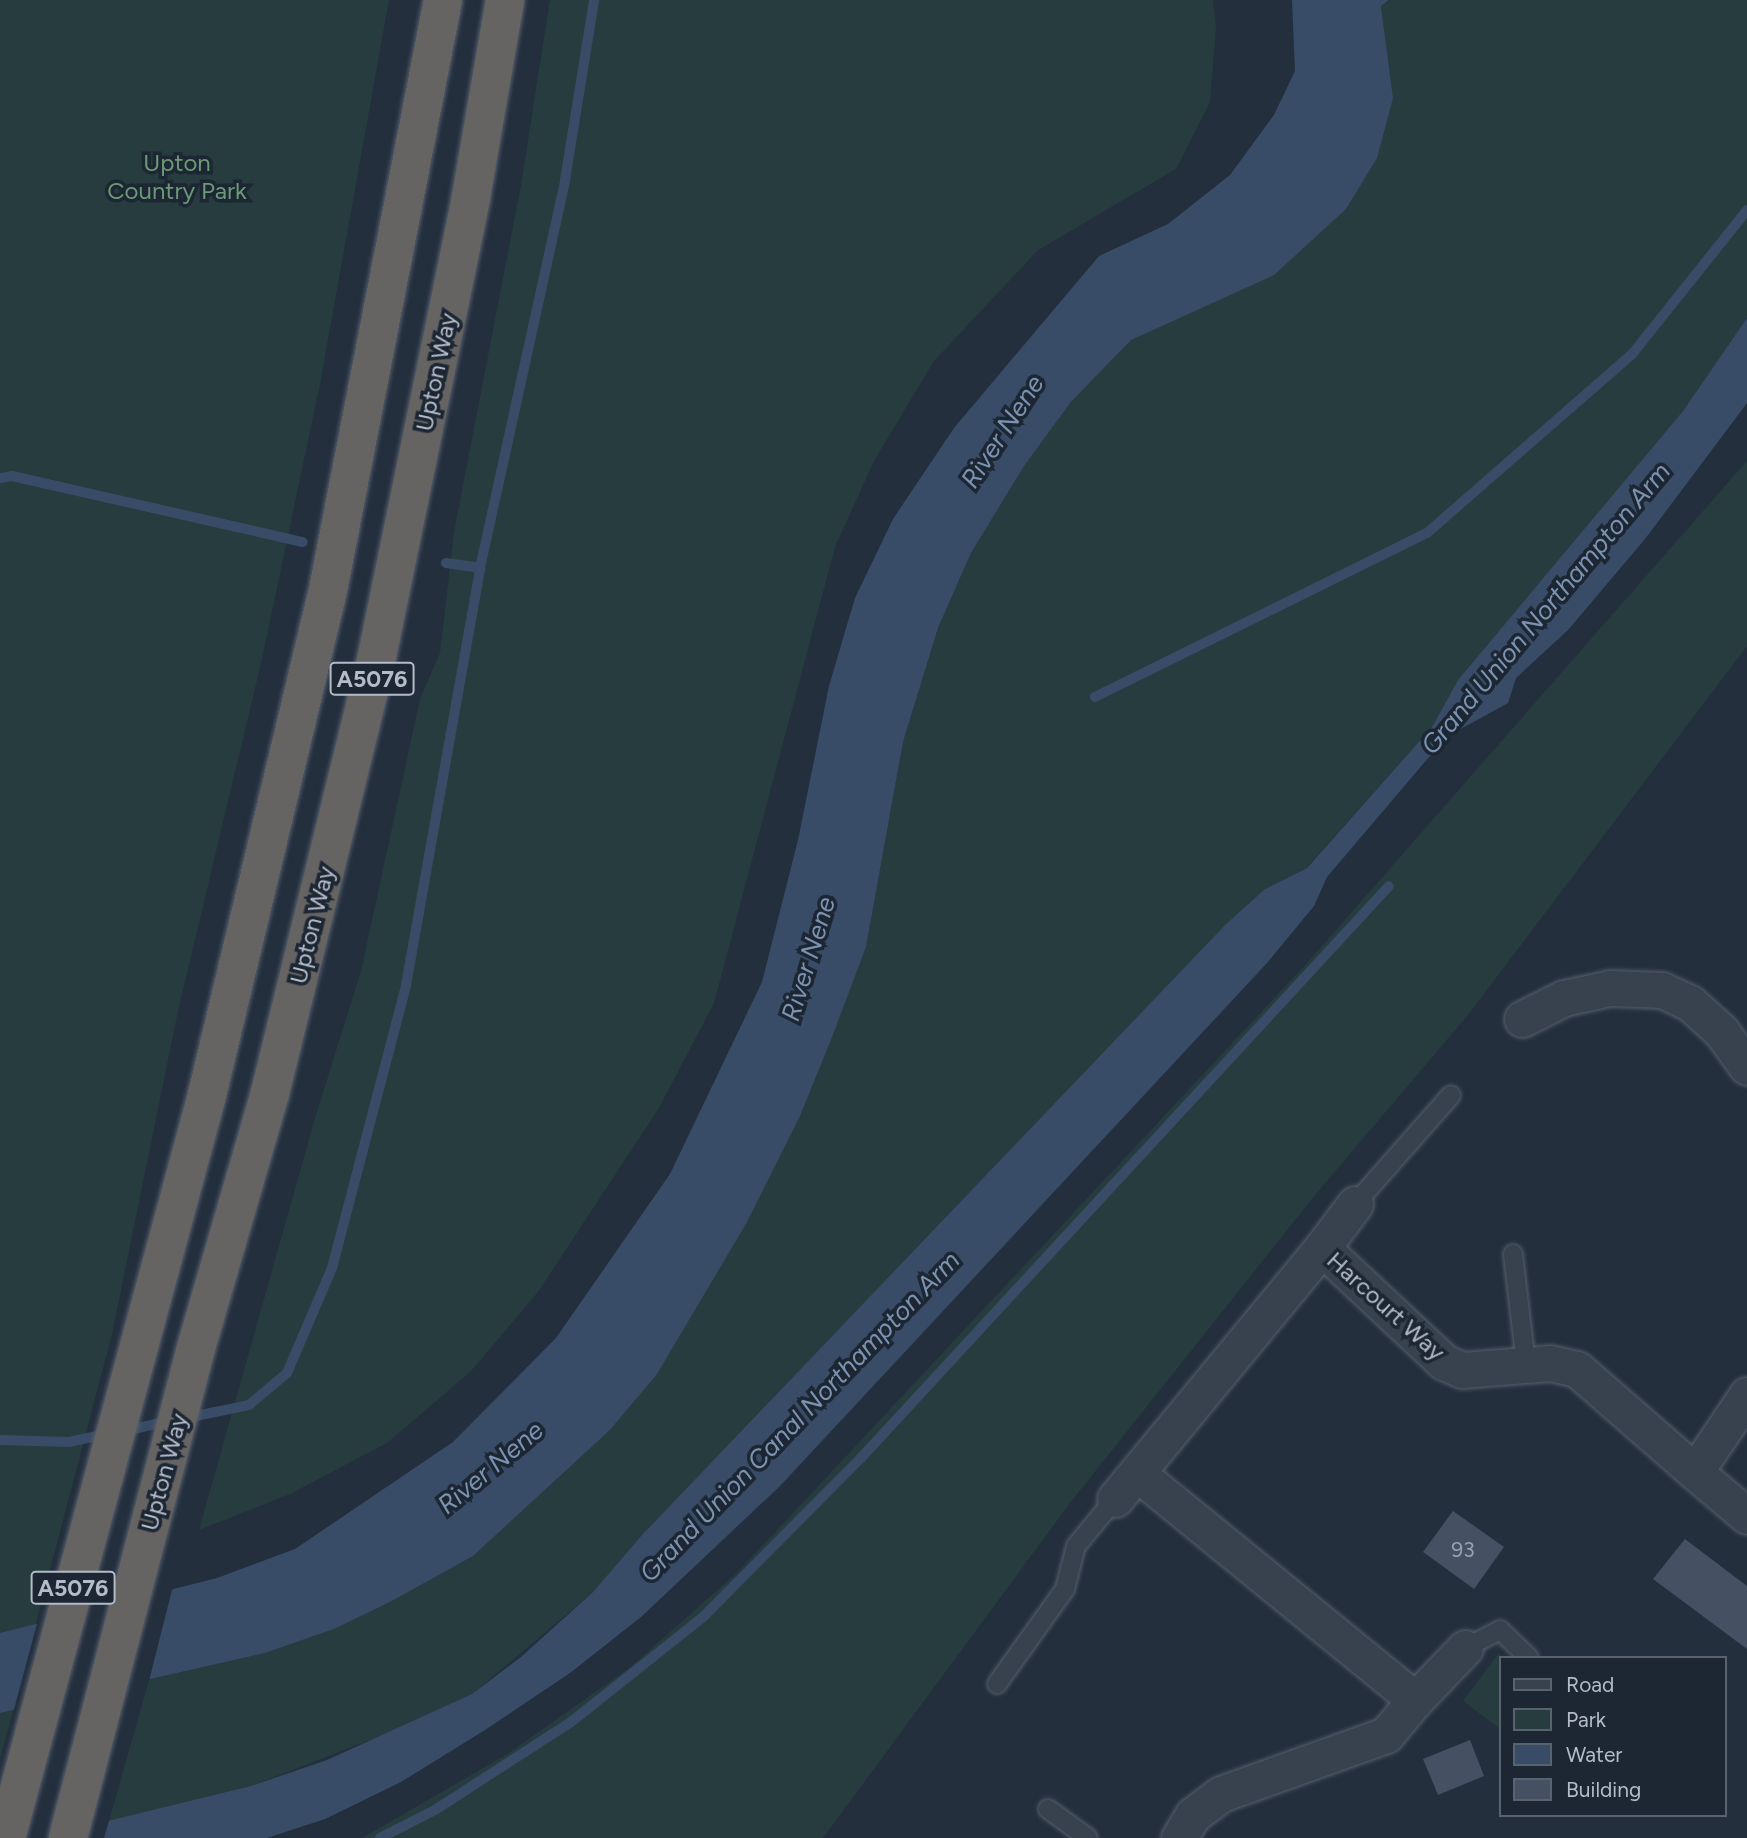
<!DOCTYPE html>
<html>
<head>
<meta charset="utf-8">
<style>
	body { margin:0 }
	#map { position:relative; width:1747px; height:1838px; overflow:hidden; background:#242f3e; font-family:Figtree,sans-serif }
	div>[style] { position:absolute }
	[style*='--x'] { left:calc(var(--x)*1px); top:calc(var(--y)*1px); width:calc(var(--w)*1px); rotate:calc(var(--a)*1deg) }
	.green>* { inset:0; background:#263c3f }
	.water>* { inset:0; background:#394c67 }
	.pier>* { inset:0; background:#242f3e }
	.stream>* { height:10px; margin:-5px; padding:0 5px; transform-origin:5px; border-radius:5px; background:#394c67 }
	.building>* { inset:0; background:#455162 }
	.roads { filter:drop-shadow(0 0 2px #565f6c) drop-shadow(0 0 2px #565f6c) }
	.service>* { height:18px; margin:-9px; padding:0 9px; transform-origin:9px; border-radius:9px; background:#38414e }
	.minor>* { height:35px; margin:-17.5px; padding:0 17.5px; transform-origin:17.5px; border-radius:17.5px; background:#38414e }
	.trunk>* { height:38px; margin:-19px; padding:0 19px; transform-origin:19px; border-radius:19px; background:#656462 }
	span { translate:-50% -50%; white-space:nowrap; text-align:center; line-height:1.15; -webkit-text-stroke:7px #1d2633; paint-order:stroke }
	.number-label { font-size:21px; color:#98a1af }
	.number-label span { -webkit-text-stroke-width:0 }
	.shield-label span { padding:2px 5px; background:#1d2633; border:2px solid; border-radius:5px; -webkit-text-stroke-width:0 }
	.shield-label { font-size:23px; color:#b4bcc9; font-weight:700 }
	.park-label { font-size:24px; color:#6b9a76 }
	.street-label { font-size:24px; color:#b4bcc9 }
	.water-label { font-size:26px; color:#7c92b1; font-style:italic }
	.legend { position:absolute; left:1499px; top:1656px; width:228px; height:161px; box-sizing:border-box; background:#1d2633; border:2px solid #59626f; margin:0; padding:9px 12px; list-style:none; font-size:21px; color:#b4bcc9 }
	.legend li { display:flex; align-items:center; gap:14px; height:35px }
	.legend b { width:35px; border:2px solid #59626f }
</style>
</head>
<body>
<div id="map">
	<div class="green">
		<i style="clip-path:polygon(0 0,389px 0,320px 384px,262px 659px,178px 1011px,112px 1334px,25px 1665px,0 1671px)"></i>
		<i style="clip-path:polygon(550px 0,1213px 0,1216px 27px,1210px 102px,1176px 169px,1038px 250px,934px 361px,874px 461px,835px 547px,714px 1003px,659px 1108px,538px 1292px,471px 1371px,387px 1443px,290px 1494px,199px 1530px,315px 1118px,361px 971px,420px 699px,440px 653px,454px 532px,521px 185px)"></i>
		<i style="clip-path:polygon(1391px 0,1747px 0,1747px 318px,1683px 411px,1458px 680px,1432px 727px,1306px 868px,1265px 889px,1226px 924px,642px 1535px,593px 1592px,472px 1694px,406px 1726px,251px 1786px,109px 1821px,150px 1677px,265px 1653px,334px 1629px,390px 1602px,473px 1556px,609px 1431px,747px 1222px,800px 1116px,866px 947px,903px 742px,938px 628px,971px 553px,1024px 466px,1071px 402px,1131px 340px,1194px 309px,1393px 98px,1381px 5px)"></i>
		<i style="clip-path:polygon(1747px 461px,1747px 646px,1468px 1015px,1315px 1195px,1070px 1503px,823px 1838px,362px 1838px,506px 1755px,628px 1669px,737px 1573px,1308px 962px)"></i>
		<i style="clip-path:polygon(1499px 1653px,1503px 1658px,1500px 1729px,1463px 1701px)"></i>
		<i style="clip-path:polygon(14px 1709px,0 1759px,0 1713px)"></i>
	</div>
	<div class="water">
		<i style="clip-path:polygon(1292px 0,1389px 0,1381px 6px,1393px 98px,1377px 158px,1346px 209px,1274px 275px,1131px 340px,1071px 402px,1024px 466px,971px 553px,938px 628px,903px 742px,866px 947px,832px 1037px,800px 1116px,747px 1222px,657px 1374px,609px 1431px,473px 1556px,390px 1602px,334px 1629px,265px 1653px,0 1713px,0 1633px,217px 1578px,295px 1549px,453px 1442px,556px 1338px,670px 1174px,762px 982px,798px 840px,829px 686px,855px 598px,893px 519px,954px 428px,1099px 256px,1168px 224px,1230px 175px,1274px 115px,1295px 71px)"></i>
		<i style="clip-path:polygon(1747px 318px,1747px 403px,1645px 539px,1568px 630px,1516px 678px,1508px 703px,1446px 737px,1327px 877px,1314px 906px,1267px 963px,780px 1486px,641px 1617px,570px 1673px,485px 1730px,401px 1782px,325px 1819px,267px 1838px,38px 1838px,251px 1786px,327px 1760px,472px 1694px,521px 1657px,593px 1592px,642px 1535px,1226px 924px,1265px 889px,1307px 868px,1432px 727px,1458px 680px,1683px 411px)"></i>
	</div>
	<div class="pier">
		<i style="clip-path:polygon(173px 1586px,149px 1681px,13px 1713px,38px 1620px)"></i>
		<i style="clip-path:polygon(110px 1817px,104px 1838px,34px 1838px,37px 1835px)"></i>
	</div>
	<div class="stream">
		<i style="--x:0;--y:478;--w:12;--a:-9"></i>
		<i style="--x:12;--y:476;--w:298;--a:12.8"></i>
		<i style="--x:446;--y:563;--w:34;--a:8"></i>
		<i style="--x:480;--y:568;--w:397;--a:-77.6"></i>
		<i style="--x:565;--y:180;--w:182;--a:-80.8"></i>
		<i style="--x:1095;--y:697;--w:370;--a:-26.3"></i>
		<i style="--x:1427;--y:533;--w:274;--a:-41.1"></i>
		<i style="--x:1633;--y:353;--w:183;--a:-51.4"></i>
		<i style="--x:186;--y:1418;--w:64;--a:-11.7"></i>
		<i style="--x:249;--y:1405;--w:50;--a:-40.1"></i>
		<i style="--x:287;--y:1373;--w:114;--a:-66.8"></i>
		<i style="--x:332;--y:1268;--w:293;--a:-75.3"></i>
		<i style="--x:406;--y:985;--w:424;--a:-79.9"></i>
		<i style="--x:124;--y:1431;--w:47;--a:-12.3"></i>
		<i style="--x:0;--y:1440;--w:69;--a:1.7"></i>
		<i style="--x:69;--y:1442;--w:40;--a:-12"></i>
		<i style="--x:380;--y:1838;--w:62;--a:-27"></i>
		<i style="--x:435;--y:1810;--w:162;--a:-32.9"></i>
		<i style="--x:571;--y:1722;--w:169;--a:-38.5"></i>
		<i style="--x:703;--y:1617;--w:224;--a:-45.2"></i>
		<i style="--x:861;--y:1458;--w:778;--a:-47.29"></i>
	</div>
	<div class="building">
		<i style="clip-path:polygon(1453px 1511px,1504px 1547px,1474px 1589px,1423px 1552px)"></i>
		<i style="clip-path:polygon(1685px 1539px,1747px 1586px,1747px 1649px,1653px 1579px)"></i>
		<i style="clip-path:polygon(1470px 1740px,1484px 1776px,1438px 1795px,1423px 1759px)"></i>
	</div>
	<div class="roads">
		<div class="service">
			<i style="--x:1355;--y:1204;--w:145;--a:-48.6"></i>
			<i style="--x:1513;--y:1254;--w:111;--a:83.3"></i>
			<i style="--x:1465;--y:1648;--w:39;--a:-27"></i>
			<i style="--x:1500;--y:1630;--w:40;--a:44"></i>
			<i style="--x:997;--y:1684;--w:117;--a:-54.4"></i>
			<i style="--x:1065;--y:1589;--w:44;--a:-75.7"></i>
			<i style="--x:1076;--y:1546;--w:61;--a:-50.3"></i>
			<i style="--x:1048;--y:1809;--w:49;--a:35.9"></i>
		</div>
		<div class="minor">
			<i style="--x:1522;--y:1019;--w:47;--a:-26.6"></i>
			<i style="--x:1564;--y:998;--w:47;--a:-12.3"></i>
			<i style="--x:1610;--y:988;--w:52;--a:2.2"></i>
			<i style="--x:1662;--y:990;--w:31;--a:25"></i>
			<i style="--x:1690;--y:1003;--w:42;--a:42.1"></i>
			<i style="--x:1721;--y:1031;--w:44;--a:54.2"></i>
			<i style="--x:1355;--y:1204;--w:55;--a:126.9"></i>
			<i style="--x:1322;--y:1248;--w:167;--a:43.1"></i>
			<i style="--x:1444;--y:1362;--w:20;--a:24"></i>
			<i style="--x:1462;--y:1370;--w:88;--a:-4.5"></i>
			<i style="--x:1550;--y:1363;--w:28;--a:13"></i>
			<i style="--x:1577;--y:1369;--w:157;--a:41.1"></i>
			<i style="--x:1695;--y:1472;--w:93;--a:-56"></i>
			<i style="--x:1695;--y:1472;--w:68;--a:40.2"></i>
			<i style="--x:1137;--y:1473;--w:359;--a:39.2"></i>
			<i style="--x:1415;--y:1700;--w:72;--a:-46.1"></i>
			<i style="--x:1115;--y:1499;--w:325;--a:-50.5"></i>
			<i style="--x:1179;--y:1838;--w:27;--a:-59"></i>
			<i style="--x:1193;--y:1815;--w:35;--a:-37"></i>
			<i style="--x:1221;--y:1794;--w:175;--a:-19.7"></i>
			<i style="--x:1386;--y:1735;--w:45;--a:-50.4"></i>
		</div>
		<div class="trunk">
			<i style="--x:6;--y:1838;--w:766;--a:-74.86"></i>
			<i style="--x:206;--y:1099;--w:523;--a:-76.52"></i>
			<i style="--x:328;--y:590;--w:601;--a:-78.97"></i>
			<i style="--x:68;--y:1838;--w:506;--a:-75.36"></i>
			<i style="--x:196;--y:1348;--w:266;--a:-73.8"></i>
			<i style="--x:270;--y:1093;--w:445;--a:-76.2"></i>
			<i style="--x:376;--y:661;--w:474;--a:-78.4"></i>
			<i style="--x:471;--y:197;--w:200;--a:-80.2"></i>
		</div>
	</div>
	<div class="number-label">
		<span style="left:1463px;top:1550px">93</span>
	</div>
	<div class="shield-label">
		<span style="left:372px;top:679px">A5076</span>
		<span style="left:73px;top:1588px">A5076</span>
	</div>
	<div class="park-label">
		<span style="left:177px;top:177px">Upton<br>Country Park</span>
	</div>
	<div class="street-label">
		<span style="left:436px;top:372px;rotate:-78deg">Upton Way</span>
		<span style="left:312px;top:925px;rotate:-76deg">Upton Way</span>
		<span style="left:1386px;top:1306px;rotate:42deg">Harcourt Way</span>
		<span style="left:164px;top:1472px;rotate:-75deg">Upton Way</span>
	</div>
	<div class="water-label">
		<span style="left:1003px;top:432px;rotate:-57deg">River Nene</span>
		<span style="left:1546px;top:609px;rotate:-50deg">Grand Union Northampton Arm</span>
		<span style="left:809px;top:959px;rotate:-73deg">River Nene</span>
		<span style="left:800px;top:1417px;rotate:-46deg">Grand Union Canal Northampton Arm</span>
		<span style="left:491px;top:1468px;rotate:-40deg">River Nene</span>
	</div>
	<ul class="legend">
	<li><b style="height:9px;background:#38414e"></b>Road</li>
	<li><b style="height:19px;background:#263c3f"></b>Park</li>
	<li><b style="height:19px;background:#394c67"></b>Water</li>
	<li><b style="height:19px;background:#455162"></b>Building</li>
	</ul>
</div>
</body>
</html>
